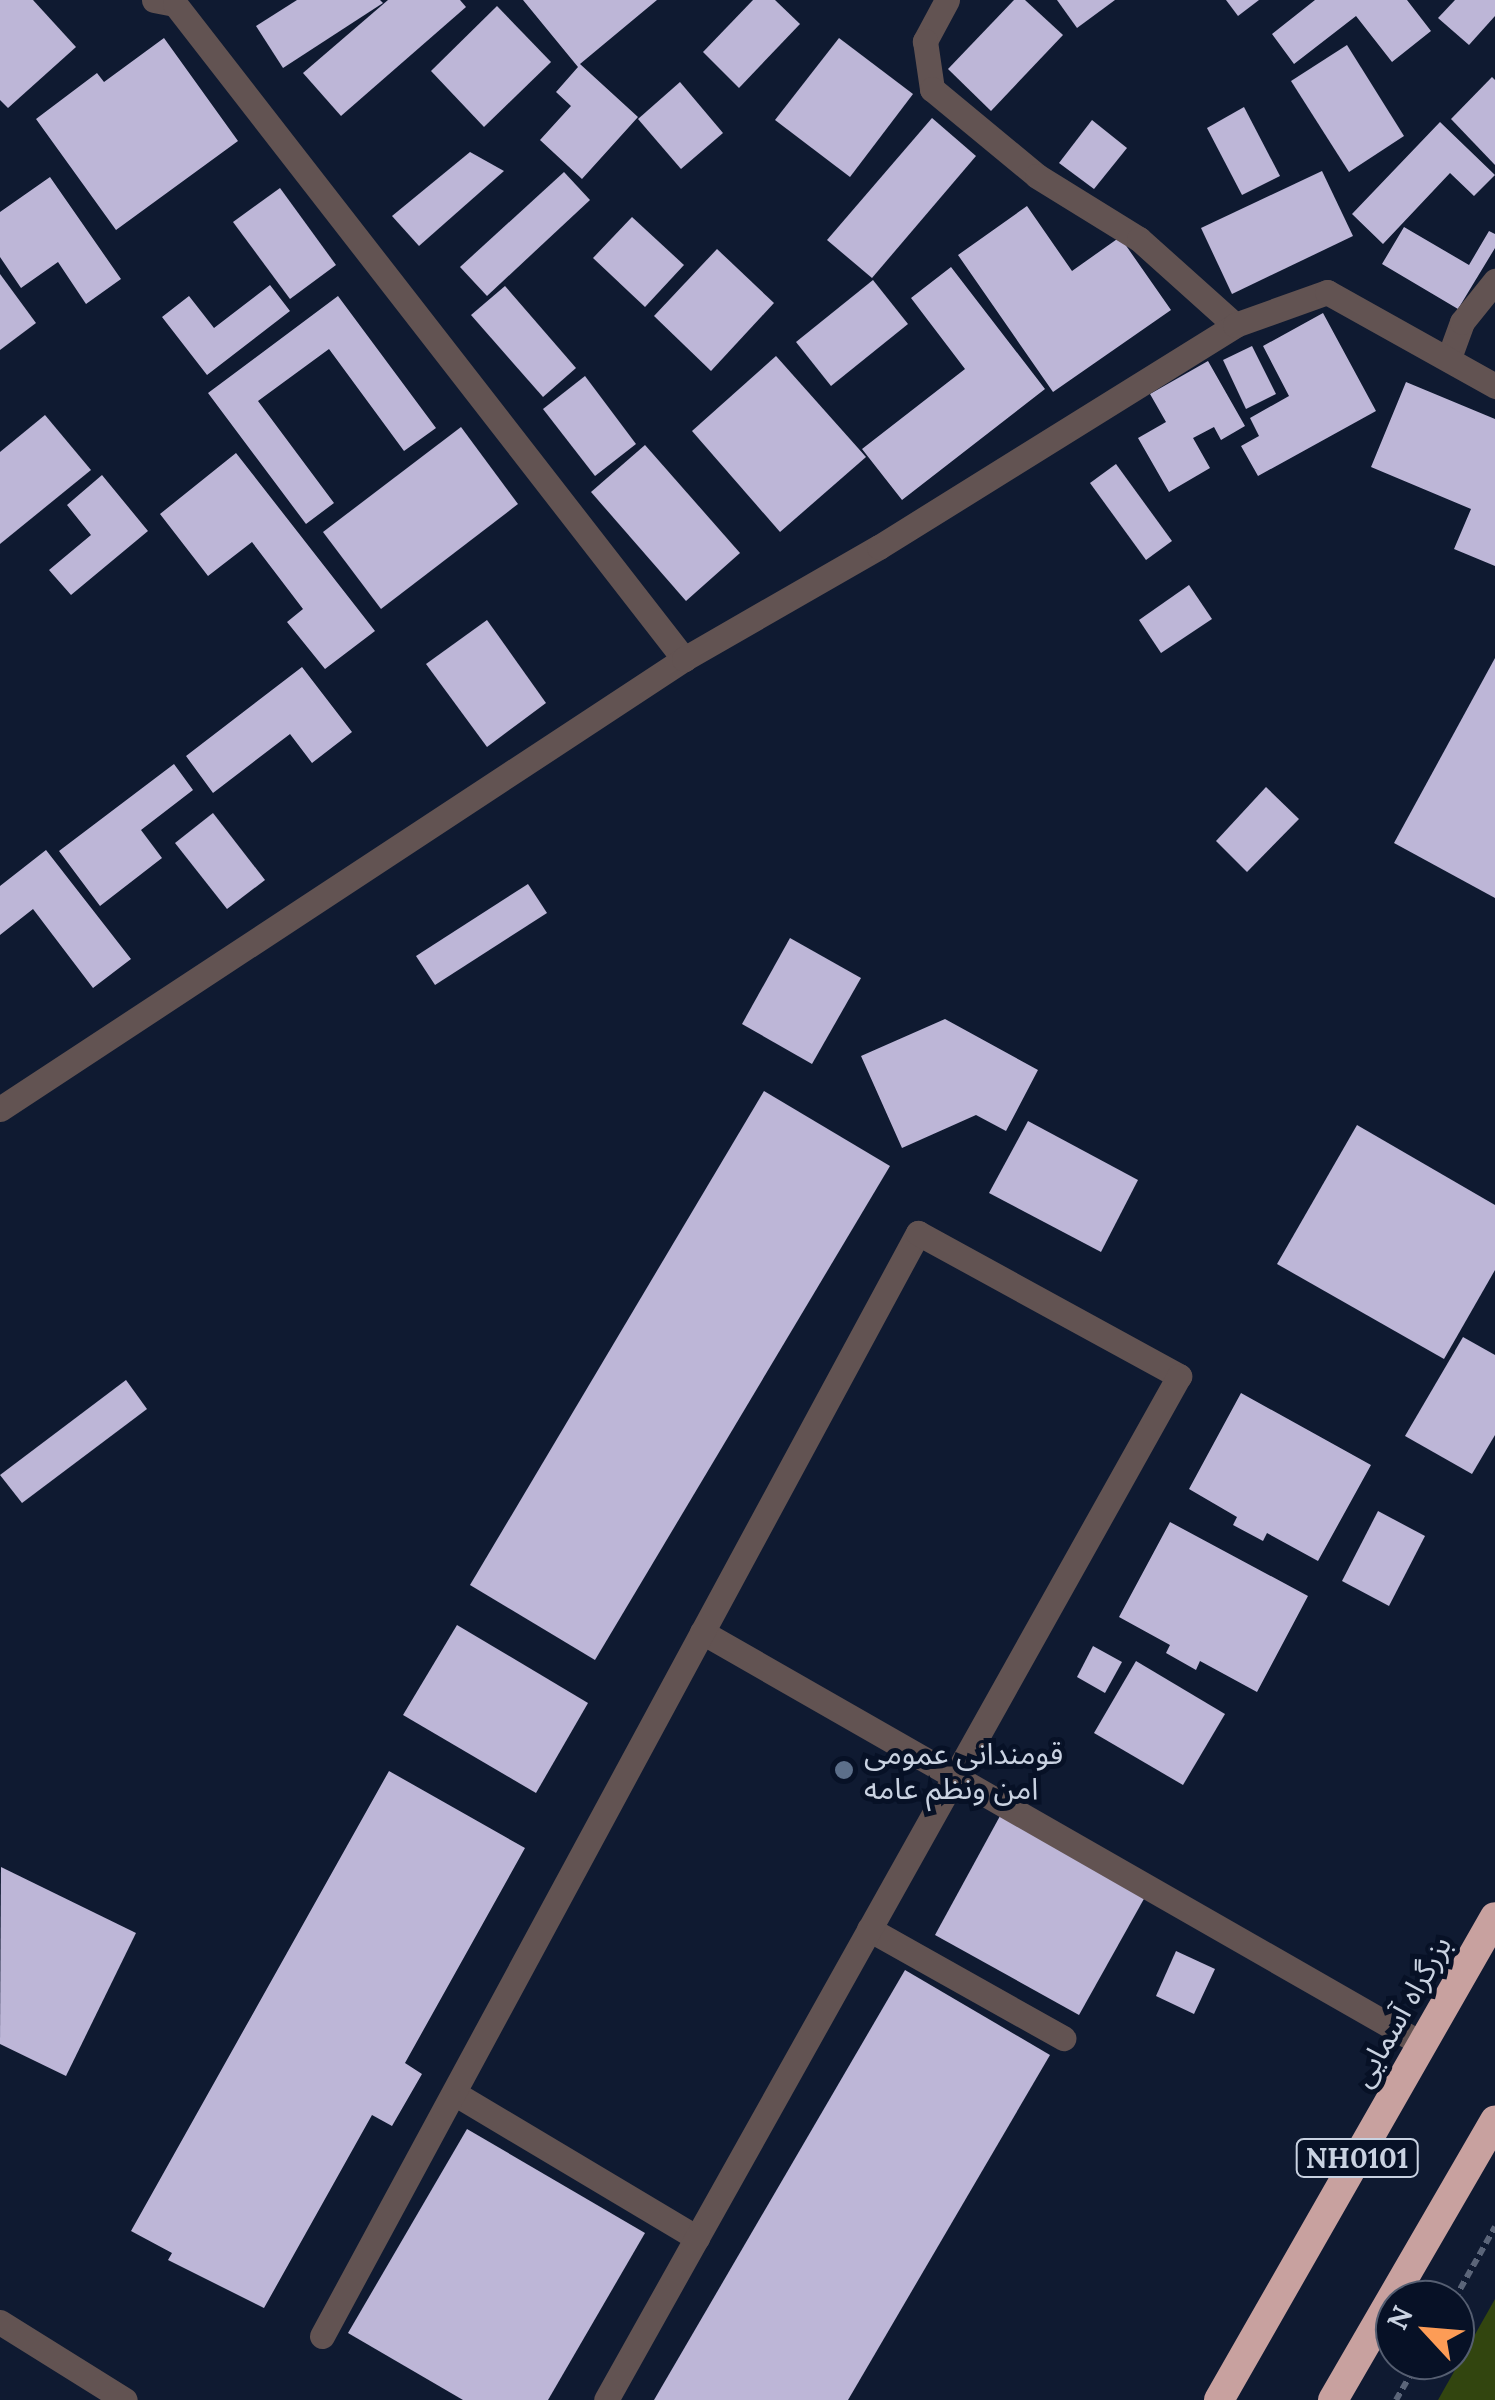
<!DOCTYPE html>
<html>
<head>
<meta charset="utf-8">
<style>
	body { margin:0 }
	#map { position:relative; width:1495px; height:2400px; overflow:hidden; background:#0f1a31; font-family:Lora,"Noto Sans Arabic",serif }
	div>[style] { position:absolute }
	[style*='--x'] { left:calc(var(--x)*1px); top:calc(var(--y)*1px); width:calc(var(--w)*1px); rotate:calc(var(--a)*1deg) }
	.green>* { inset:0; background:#32450f }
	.building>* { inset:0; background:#bdb6d7 }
	.path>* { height:6px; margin-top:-3px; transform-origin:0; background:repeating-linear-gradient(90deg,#5b6579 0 8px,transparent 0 13px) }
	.minor>* { height:25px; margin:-12.5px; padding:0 12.5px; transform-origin:12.5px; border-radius:12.5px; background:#625352 }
	.highway>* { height:30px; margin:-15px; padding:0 15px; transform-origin:15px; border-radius:15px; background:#c8a19f }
	.dots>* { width:28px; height:28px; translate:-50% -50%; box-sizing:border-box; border:5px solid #071126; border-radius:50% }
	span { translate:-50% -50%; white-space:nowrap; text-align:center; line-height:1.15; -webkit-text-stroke:10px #071126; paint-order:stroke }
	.shield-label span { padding:2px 8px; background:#071126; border:2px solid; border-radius:8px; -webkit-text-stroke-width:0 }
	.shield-label { font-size:28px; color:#c9d2e1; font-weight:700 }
	.poi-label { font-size:30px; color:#c9d2e1 }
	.left { translate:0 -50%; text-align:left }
	.street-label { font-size:30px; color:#c9d2e1 }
	.north { position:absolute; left:1375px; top:2280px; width:100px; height:100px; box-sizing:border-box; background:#071126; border:2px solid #555e71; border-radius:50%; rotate:296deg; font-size:28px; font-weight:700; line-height:40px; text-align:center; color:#c9d2e1 }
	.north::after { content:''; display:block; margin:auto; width:35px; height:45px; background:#fd9c56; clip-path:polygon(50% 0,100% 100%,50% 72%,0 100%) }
</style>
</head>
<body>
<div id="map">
	<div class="green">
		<i style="clip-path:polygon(1495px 2299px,1495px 2400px,1438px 2400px)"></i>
	</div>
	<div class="building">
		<i style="clip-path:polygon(0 0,33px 0,76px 47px,8px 108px,0 100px)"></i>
		<i style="clip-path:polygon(297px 0,380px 0,383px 3px,283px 68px,256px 26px)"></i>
		<i style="clip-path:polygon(388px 0,460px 0,466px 7px,341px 116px,303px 73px)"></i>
		<i style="clip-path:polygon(523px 0,657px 0,580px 64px,638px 117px,582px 179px,540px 140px,571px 106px,556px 92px,578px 67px)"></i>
		<i style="clip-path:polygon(753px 0,775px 0,800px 24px,739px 88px,703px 52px)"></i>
		<i style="clip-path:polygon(1014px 0,1025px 0,1063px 35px,991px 111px,948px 69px)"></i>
		<i style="clip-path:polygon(1057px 0,1115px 0,1077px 28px)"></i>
		<i style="clip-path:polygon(1226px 0,1259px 0,1238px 16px)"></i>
		<i style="clip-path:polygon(1315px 0,1407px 0,1431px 31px,1392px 62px,1356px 16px,1294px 64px,1272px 34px)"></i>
		<i style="clip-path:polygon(1455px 0,1495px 0,1495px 16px,1469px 45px,1438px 18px)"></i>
		<i style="clip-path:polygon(497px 6px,551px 62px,484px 127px,431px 71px)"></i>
		<i style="clip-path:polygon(164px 38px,238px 141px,116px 230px,36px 119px,97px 73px,104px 82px)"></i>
		<i style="clip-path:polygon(839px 38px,913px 94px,850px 177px,775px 120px)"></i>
		<i style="clip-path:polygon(1347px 45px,1404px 136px,1349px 172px,1291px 81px)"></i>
		<i style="clip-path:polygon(1492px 77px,1495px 80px,1495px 165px,1451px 119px)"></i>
		<i style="clip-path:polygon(680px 82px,723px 133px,681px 169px,638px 119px)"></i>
		<i style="clip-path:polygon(1244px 107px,1280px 176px,1242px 195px,1207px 128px)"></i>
		<i style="clip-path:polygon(932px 118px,976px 156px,872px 278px,827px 240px)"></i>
		<i style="clip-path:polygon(1092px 120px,1127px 148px,1094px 189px,1059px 163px)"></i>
		<i style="clip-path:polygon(1440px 122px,1495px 175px,1474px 196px,1450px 173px,1383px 244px,1352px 214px)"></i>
		<i style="clip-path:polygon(470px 152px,504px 171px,419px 246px,392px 216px)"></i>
		<i style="clip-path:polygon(1322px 171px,1353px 236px,1232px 294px,1201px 228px)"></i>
		<i style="clip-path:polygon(564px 172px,590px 200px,487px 296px,460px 267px)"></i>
		<i style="clip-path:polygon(50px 177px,121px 279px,86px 304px,58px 262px,21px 288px,0 257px,0 212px)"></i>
		<i style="clip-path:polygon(280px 188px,336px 265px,290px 299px,233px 222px)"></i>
		<i style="clip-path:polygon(1027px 206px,1072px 271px,1120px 237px,1171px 310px,1053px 392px,958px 255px)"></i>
		<i style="clip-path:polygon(632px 217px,684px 265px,645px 307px,593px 258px)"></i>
		<i style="clip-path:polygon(1404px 227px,1469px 265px,1489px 231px,1495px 234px,1495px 248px,1458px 309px,1382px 264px)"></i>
		<i style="clip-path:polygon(717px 249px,774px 303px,711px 371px,654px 316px)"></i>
		<i style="clip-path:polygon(951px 267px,1045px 389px,902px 500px,862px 449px,965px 369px,911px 298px)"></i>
		<i style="clip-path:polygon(0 274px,36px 323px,0 350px)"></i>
		<i style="clip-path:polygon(873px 280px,908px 324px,831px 386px,796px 342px)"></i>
		<i style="clip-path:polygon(270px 285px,290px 311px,207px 375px,162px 317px,189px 296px,214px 328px)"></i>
		<i style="clip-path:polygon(505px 286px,576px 368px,543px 397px,471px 315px)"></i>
		<i style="clip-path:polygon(338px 296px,436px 428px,404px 451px,329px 349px,258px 401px,334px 503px,306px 524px,208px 393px)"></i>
		<i style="clip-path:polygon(1323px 313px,1376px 411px,1258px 476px,1241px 446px,1259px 436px,1250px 418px,1289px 396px,1263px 346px)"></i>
		<i style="clip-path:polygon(1252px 346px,1276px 394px,1246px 409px,1223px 360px)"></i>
		<i style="clip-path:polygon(776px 356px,866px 457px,780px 532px,692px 431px)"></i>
		<i style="clip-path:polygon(1208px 361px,1245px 426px,1221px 440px,1214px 427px,1193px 438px,1210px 468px,1169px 492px,1138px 438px,1166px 422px,1150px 394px)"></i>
		<i style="clip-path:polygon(585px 376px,636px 444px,595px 476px,543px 409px)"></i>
		<i style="clip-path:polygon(1406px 382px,1495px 419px,1495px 566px,1454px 549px,1471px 509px,1371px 467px)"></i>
		<i style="clip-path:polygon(45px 415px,91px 470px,0 544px,0 452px)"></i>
		<i style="clip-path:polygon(461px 427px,518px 504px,381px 609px,323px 532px)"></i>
		<i style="clip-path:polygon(645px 445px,740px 553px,686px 601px,591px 492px)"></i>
		<i style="clip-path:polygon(236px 453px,375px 631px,325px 669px,287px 622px,303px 609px,252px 542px,208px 576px,160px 514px)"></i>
		<i style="clip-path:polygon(1116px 464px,1172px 541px,1146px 560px,1090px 483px)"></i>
		<i style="clip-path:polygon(102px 475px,148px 531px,71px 595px,49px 570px,91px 535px,67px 505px)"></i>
		<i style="clip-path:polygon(1189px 585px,1212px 619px,1161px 653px,1139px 620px)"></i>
		<i style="clip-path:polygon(487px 620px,546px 703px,487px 747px,426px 664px)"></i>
		<i style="clip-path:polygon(1495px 658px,1495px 898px,1394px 843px)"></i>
		<i style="clip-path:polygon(302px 667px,352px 732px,312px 763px,290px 734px,213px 793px,186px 756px)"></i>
		<i style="clip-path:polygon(174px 764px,193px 790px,141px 830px,162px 858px,100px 906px,59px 851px)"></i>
		<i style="clip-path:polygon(1266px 787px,1299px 819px,1247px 872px,1216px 841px)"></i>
		<i style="clip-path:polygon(213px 813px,265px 880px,227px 909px,175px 843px)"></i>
		<i style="clip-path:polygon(46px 850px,131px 959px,93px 988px,33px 909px,0 935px,0 886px)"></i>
		<i style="clip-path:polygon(528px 884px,547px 913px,435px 985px,416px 956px)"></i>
		<i style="clip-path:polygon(790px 938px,861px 978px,812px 1064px,742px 1024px)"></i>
		<i style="clip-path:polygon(945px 1019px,1038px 1070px,1006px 1131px,976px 1115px,902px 1148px,861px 1056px)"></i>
		<i style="clip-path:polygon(764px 1091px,890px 1166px,595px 1660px,470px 1585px)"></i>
		<i style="clip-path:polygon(1028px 1121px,1138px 1180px,1101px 1252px,989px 1193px)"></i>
		<i style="clip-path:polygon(1357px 1125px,1495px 1205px,1495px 1270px,1444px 1359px,1277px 1264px)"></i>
		<i style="clip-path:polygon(1463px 1337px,1495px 1355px,1495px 1435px,1472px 1474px,1405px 1436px)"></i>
		<i style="clip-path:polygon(126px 1380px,147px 1409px,22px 1503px,0 1475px)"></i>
		<i style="clip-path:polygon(1241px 1393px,1371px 1465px,1318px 1561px,1267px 1533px,1263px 1541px,1233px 1525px,1237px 1517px,1189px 1489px)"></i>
		<i style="clip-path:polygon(1378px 1511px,1425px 1536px,1389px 1606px,1342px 1581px)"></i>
		<i style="clip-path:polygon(1170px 1522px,1308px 1596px,1257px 1692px,1200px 1661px,1196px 1670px,1166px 1653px,1170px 1645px,1119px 1617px)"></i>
		<i style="clip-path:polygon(457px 1625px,588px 1703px,536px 1793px,403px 1715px)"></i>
		<i style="clip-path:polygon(1093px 1646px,1122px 1662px,1105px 1693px,1077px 1677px)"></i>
		<i style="clip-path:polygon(1136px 1661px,1225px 1714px,1183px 1785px,1094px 1733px)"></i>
		<i style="clip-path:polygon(389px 1771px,525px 1848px,405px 2063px,422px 2074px,392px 2126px,372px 2115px,264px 2308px,168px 2260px,172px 2253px,131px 2231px)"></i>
		<i style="clip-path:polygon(1000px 1816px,1145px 1897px,1079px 2015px,935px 1935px)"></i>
		<i style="clip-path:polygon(1px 1867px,136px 1933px,66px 2076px,0 2044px)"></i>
		<i style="clip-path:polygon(1176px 1951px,1215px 1969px,1194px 2014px,1156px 1996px)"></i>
		<i style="clip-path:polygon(905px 1970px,1050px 2055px,848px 2400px,654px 2400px)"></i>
		<i style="clip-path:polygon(467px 2129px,645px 2233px,548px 2400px,463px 2400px,348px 2333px)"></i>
	</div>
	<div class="path">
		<i style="--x:1454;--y:2300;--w:84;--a:-60.7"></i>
		<i style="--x:1396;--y:2400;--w:46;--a:-60.1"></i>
	</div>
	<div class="minor">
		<i style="--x:154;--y:0;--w:21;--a:11"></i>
		<i style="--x:175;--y:4;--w:830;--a:52.15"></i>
		<i style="--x:947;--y:0;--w:47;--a:118.2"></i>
		<i style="--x:925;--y:41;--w:49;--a:81.7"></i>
		<i style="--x:932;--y:89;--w:136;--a:39.6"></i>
		<i style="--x:1037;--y:176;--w:120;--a:31.7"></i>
		<i style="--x:1139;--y:239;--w:129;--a:41.9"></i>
		<i style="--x:1450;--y:355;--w:35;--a:-70"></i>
		<i style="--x:1462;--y:322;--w:53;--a:-51.2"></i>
		<i style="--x:0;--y:1109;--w:819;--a:-33.34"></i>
		<i style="--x:684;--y:659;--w:225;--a:-29.9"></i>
		<i style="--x:879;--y:547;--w:420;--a:-31.9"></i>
		<i style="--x:1235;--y:325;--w:98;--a:-19.7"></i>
		<i style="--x:1327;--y:292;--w:193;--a:29.2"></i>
		<i style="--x:702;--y:1632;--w:830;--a:29.78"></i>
		<i style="--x:869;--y:1929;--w:223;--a:29.3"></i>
		<i style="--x:454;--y:2093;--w:283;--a:30.8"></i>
		<i style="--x:0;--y:2322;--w:147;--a:32"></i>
		<i style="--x:322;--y:2336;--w:1254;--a:-61.62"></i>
		<i style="--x:918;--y:1233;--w:298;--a:28.7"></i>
		<i style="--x:1179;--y:1376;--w:1173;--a:119.23"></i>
	</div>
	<div class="highway">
		<i style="--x:1219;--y:2400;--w:556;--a:-60.26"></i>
		<i style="--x:1333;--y:2400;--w:323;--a:-59.9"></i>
	</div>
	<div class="dots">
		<i style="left:844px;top:1770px;background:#5c6f8a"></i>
	</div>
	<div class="shield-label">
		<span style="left:1357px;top:2158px">NH0101</span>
	</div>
	<div class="poi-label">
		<span class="left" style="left:864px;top:1770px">قومندانی عمومی<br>امن ونظم عامه</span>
	</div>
	<div class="street-label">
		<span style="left:1401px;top:2011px;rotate:-60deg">بزرگراه آسمایی</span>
	</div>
	<div class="north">N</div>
</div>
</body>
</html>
